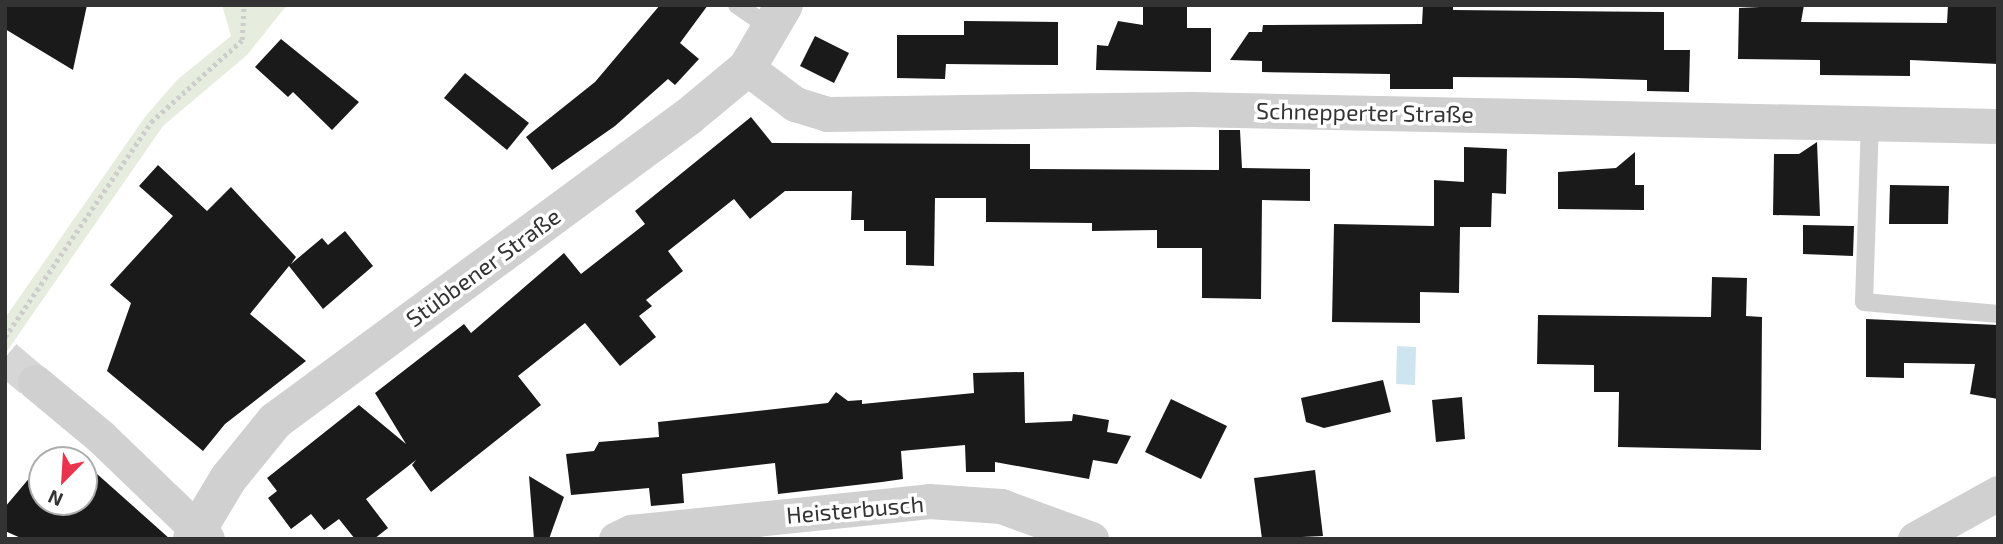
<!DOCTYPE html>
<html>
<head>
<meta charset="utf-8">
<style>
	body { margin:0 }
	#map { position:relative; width:2003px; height:544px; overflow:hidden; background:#fff; font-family:"Exo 2",sans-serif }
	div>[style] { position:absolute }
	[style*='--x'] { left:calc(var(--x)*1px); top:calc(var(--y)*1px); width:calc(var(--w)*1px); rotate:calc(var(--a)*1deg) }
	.green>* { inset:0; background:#e6ecde }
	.water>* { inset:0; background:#cee4ef }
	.building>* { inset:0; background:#1a1a1a }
	.minor-tunnel>* { height:35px; margin-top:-17.5px; transform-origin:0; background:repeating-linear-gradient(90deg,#d6d6d6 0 35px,transparent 0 53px) }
	.path>* { height:4.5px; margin-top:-2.25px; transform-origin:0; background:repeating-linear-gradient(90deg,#cdcdcd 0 3.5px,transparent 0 7px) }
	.service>* { height:18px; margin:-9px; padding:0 9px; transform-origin:9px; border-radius:9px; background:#d0d0d0 }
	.minor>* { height:35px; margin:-17.5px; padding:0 17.5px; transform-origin:17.5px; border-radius:17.5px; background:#d0d0d0 }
	.tertiary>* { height:38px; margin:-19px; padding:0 19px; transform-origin:19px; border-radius:19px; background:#d0d0d0 }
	span { translate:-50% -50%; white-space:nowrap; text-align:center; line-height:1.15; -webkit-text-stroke:7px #fff; paint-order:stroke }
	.street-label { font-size:23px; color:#333 }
	.frame { position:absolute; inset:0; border:7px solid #333; pointer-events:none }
	.north { position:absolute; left:28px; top:446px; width:70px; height:70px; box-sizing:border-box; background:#fff; border:2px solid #adadad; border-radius:50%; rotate:204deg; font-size:19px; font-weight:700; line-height:28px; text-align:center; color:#333 }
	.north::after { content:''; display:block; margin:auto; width:24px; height:32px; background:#ea344d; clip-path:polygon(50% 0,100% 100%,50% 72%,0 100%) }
</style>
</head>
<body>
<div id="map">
	<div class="green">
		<i style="clip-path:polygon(222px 5px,287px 5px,247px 55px,163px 126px,5px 354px,5px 318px,145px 117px,177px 80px,231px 36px)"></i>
	</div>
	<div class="water">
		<i style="clip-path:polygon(1397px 346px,1416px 347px,1415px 385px,1396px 384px)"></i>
	</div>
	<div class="building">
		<i style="clip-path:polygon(5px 5px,87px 5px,73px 70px,5px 29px)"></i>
		<i style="clip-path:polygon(660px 5px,708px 5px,680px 43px,699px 59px,675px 85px,668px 79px,615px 126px,552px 170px,526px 137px,595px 82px)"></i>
		<i style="clip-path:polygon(1143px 5px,1187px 6px,1187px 28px,1211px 28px,1211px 72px,1096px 70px,1097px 45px,1108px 46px,1118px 21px,1143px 25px)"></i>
		<i style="clip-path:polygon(1423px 5px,1453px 5px,1453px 10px,1664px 12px,1664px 50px,1690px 50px,1689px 92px,1647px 91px,1647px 80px,1575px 78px,1453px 77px,1453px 89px,1390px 89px,1390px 74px,1262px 72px,1262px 61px,1230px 60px,1249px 32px,1262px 32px,1263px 25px,1422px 24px)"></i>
		<i style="clip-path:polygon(1804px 5px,1801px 22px,1947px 23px,1948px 5px,1998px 5px,1998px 64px,1910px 60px,1910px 76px,1820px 75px,1820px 60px,1738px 59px,1739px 8px)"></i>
		<i style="clip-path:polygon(964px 21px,1058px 22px,1058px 65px,946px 64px,945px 79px,897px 78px,897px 35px,964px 35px)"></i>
		<i style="clip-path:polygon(815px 36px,849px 53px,834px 83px,800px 66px)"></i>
		<i style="clip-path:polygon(281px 39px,359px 102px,332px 130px,293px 92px,288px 97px,255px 67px)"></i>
		<i style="clip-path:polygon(465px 73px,529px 123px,507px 150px,444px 98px)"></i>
		<i style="clip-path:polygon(751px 117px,772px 143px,1030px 144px,1030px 169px,1219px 170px,1219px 130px,1240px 130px,1242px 168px,1310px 169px,1310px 201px,1262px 200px,1261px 299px,1202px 298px,1202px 248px,1157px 248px,1157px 230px,1092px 231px,1092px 223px,986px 222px,986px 198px,935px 198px,934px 266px,906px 265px,906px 231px,864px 231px,864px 220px,851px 220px,852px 191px,785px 191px,750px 219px,734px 199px,668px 251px,683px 271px,646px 300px,652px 306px,639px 316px,656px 337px,620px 366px,585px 323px,518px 376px,541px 405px,431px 492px,412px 465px,416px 460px,366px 499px,388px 528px,374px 539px,355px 539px,339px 519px,324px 530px,311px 514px,291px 529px,268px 498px,277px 491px,267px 478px,359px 405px,406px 444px,375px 393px,464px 324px,471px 333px,564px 253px,581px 274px,645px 224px,635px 211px)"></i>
		<i style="clip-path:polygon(1817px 142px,1820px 216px,1773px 215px,1774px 154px,1799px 154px)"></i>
		<i style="clip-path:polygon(1464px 147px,1507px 149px,1506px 194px,1492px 193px,1491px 227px,1460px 227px,1459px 293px,1420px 292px,1420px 323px,1332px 322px,1334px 224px,1434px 226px,1434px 180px,1464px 182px)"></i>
		<i style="clip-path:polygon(1635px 152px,1635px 185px,1644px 185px,1644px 210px,1558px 209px,1558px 172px,1616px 168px)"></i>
		<i style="clip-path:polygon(158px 165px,207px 211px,231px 187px,296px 257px,291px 264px,322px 238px,328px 245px,345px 231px,373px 266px,323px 309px,289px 266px,250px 314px,306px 361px,225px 424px,203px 451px,107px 371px,131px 303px,110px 285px,173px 216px,139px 186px)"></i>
		<i style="clip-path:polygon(1890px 185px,1949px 186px,1948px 224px,1889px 224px)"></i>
		<i style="clip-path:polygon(1803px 225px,1854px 226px,1853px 256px,1803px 254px)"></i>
		<i style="clip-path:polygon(1712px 277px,1747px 278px,1746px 316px,1762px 317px,1761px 450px,1618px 447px,1619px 392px,1594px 392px,1594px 365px,1537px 364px,1538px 315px,1711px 317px)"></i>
		<i style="clip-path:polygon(1866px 319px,1998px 325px,1998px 399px,1970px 394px,1975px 364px,1904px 363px,1904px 378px,1866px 377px)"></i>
		<i style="clip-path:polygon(1024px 372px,1025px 423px,1072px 421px,1073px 414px,1109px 420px,1107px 432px,1131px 436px,1117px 464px,1093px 460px,1089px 479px,995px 462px,995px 472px,966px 472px,965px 445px,901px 451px,903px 479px,882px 482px,778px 494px,775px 463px,682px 474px,684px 503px,651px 506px,649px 488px,571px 495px,566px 454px,594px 451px,599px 442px,659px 437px,658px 422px,828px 403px,836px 392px,848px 401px,862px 400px,862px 404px,974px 393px,973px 373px)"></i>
		<i style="clip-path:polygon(1383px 380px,1391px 412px,1324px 428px,1306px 422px,1301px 398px)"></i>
		<i style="clip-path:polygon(1462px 397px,1465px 439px,1436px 442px,1432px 400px)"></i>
		<i style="clip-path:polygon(1171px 399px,1227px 426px,1201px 479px,1145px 452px)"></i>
		<i style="clip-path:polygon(42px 463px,42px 502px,84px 502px,87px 465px,170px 539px,23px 539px,5px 531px,5px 507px)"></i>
		<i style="clip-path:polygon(1315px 470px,1323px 536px,1262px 539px,1254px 478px)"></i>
		<i style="clip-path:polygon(529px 476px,564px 497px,549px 539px,534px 539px)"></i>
	</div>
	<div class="minor-tunnel">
		<i style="--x:5;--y:357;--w:39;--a:40"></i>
	</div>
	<div class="path">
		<i style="--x:5;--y:337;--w:260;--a:-55.8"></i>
		<i style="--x:151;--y:122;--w:122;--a:-42"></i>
		<i style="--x:242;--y:40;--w:35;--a:-87"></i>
	</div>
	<div class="service">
		<i style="--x:737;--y:5;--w:42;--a:34.4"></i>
		<i style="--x:1870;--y:121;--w:181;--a:91.9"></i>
		<i style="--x:1864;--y:302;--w:135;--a:5.1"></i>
	</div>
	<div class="minor">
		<i style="--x:747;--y:68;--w:60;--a:36.9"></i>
		<i style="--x:795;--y:104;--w:34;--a:17"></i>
		<i style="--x:827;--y:114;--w:365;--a:-0.8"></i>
		<i style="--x:1192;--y:109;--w:806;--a:1.21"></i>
		<i style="--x:35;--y:382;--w:86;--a:39.8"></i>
		<i style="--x:101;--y:437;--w:147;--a:43.9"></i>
		<i style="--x:616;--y:539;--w:17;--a:-25"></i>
		<i style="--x:631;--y:532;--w:300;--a:-5.9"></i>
		<i style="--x:929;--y:501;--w:72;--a:4"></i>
		<i style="--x:1001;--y:506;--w:96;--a:20.1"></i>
		<i style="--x:1915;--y:539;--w:95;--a:-29"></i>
	</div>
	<div class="tertiary">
		<i style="--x:192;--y:539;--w:70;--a:-59"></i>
		<i style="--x:228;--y:479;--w:75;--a:-51"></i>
		<i style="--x:275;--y:421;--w:513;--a:-36.36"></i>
		<i style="--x:688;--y:117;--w:77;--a:-39.7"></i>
		<i style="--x:747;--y:68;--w:73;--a:-59.6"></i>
	</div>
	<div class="street-label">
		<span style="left:1365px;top:112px;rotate:1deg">Schnepperter Straße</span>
		<span style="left:483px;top:267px;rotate:-36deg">Stübbener Straße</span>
		<span style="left:855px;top:509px;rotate:-5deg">Heisterbusch</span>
	</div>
	<div class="frame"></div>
	<div class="north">N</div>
</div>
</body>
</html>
